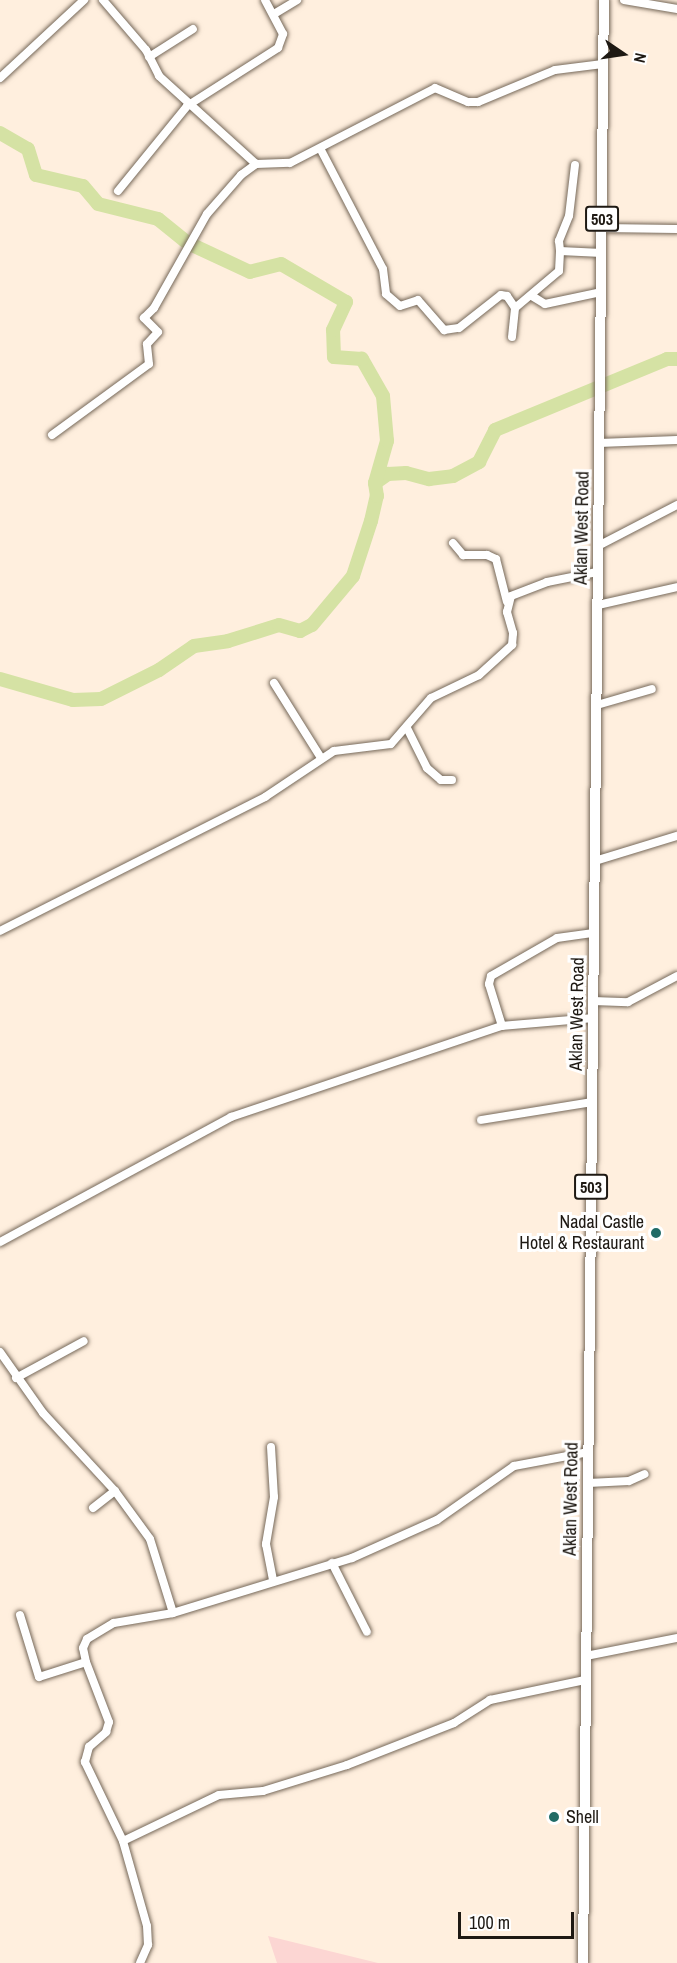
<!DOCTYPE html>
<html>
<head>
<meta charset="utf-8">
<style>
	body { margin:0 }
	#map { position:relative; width:677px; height:1963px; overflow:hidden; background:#ffefde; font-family:"Archivo Narrow",sans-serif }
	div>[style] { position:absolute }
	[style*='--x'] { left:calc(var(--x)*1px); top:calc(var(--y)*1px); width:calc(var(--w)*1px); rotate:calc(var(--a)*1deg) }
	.green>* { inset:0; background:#fcd6d3 }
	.river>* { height:14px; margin:-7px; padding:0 7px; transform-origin:7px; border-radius:7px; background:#d5e2a4 }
	.roads { filter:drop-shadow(0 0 2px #766859) drop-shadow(0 0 2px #766859) }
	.minor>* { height:8px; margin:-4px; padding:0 4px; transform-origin:4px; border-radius:4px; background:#fff }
	.major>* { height:10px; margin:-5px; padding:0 5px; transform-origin:5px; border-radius:5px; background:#fff }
	.dots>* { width:16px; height:16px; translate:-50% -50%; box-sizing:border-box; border:3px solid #fff; border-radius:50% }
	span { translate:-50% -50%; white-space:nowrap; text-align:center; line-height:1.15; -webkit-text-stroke:6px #fff; paint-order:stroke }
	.shield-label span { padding:2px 4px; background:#fff; border:2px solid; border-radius:4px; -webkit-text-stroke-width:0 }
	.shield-label { font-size:16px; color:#1e1913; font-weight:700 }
	.street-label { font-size:18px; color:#1e1913 }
	.poi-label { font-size:18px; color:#1e1913 }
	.right { translate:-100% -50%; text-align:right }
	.left { translate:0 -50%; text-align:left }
	.north { position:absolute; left:593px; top:24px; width:60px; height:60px; -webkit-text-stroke:4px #fff; paint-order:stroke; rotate:103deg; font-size:16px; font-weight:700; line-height:24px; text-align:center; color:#1e1913 }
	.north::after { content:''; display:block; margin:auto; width:21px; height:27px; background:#1e1913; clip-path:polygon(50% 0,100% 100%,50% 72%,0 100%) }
	.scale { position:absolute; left:458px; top:1912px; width:116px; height:27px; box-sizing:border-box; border:3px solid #1e1913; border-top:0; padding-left:8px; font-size:18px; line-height:21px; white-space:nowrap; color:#1e1913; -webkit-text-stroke:4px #fff; paint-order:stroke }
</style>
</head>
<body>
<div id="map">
	<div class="green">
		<i style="clip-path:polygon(268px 1936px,378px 1963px,277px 1963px)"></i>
	</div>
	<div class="river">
		<i style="--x:0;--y:133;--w:32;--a:30"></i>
		<i style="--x:28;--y:149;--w:27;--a:73"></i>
		<i style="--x:36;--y:175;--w:48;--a:13.2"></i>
		<i style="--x:83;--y:186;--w:23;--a:50"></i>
		<i style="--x:98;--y:204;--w:62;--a:14"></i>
		<i style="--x:158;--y:219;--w:35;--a:39"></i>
		<i style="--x:375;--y:483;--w:16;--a:-35"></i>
		<i style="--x:388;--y:474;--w:18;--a:-3"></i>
		<i style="--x:406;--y:473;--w:24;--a:15"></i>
		<i style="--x:429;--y:479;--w:24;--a:-7"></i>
		<i style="--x:453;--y:476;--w:30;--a:-28"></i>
		<i style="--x:479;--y:462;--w:36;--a:-63"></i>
		<i style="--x:495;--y:430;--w:186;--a:-22.4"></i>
		<i style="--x:667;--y:359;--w:10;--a:0"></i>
		<i style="--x:0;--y:679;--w:76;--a:16"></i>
		<i style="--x:73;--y:700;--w:28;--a:-2"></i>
		<i style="--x:101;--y:699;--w:65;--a:-26.6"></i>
		<i style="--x:159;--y:670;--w:42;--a:-34.4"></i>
		<i style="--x:194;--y:646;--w:34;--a:-8"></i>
		<i style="--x:228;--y:641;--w:53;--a:-17.4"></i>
		<i style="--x:279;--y:625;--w:22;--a:16"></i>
		<i style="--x:300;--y:631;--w:13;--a:-27"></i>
		<i style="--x:312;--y:625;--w:64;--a:-50.1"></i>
		<i style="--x:353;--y:576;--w:58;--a:-71.9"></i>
		<i style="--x:371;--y:521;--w:26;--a:-77"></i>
		<i style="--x:377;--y:496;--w:13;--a:-99"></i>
		<i style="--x:375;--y:483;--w:44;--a:-74.1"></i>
		<i style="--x:387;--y:441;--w:45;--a:-95.1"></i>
		<i style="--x:383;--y:396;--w:43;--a:-119.6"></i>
		<i style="--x:362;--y:359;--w:28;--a:-176"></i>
		<i style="--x:334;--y:357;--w:27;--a:-92"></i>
		<i style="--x:333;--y:330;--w:31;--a:-65"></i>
		<i style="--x:346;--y:302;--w:75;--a:-149.7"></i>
		<i style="--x:281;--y:264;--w:32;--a:166"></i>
		<i style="--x:250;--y:272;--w:64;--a:-155"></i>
	</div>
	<div class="roads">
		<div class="minor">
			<i style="--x:103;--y:0;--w:66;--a:49.3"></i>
			<i style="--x:146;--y:50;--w:29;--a:63"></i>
			<i style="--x:159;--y:76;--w:131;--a:42.2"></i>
			<i style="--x:624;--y:0;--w:54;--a:9.6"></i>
			<i style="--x:274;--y:14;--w:27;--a:-31"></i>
			<i style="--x:149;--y:57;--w:52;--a:-32.5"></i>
			<i style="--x:0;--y:78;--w:115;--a:-42.9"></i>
			<i style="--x:321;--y:150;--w:134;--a:62.5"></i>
			<i style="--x:383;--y:269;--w:25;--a:83"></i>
			<i style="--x:386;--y:294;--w:18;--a:41"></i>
			<i style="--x:400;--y:306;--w:19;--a:-18"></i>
			<i style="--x:418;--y:300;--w:40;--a:49"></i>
			<i style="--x:444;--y:330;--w:15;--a:-8"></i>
			<i style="--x:459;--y:328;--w:53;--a:-38.2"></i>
			<i style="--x:501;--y:295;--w:6;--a:9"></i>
			<i style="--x:507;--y:296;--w:14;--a:56"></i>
			<i style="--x:515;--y:308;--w:57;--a:-40.1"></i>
			<i style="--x:559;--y:271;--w:20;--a:-87"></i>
			<i style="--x:575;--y:165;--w:51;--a:96.7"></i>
			<i style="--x:569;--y:216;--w:27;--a:112"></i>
			<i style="--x:559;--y:241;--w:10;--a:84"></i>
			<i style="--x:560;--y:251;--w:42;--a:2.7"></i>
			<i style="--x:118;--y:191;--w:109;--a:-50.9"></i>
			<i style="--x:187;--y:106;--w:108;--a:-32.5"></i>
			<i style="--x:278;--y:48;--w:15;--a:-70"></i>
			<i style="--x:283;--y:34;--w:38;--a:-118"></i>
			<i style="--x:602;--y:228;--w:75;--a:0.8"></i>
			<i style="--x:532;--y:296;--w:15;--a:32"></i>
			<i style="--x:545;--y:304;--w:57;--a:-12.1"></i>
			<i style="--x:512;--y:337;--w:29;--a:-84"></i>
			<i style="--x:52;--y:435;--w:120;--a:-36.2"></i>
			<i style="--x:149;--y:364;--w:20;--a:-96"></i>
			<i style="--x:147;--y:344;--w:16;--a:-47"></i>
			<i style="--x:158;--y:332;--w:20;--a:-135"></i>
			<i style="--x:144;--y:318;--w:14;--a:-45"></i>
			<i style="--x:154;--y:308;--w:108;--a:-60.6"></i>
			<i style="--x:207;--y:214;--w:52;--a:-48.9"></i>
			<i style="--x:241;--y:175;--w:19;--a:-36"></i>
			<i style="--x:256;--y:164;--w:34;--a:-2"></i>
			<i style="--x:290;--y:163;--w:163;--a:-27.3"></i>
			<i style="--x:435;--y:88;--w:36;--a:23"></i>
			<i style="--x:468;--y:102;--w:10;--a:0"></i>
			<i style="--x:478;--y:102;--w:83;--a:-22.6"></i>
			<i style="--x:555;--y:70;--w:48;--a:-7.1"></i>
			<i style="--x:599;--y:443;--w:78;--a:-2.2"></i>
			<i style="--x:453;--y:543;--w:16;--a:50"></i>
			<i style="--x:463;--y:555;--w:24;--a:0"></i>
			<i style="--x:487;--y:555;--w:10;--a:24"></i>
			<i style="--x:496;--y:559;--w:44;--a:75.7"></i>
			<i style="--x:598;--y:546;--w:89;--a:-27.4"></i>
			<i style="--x:598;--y:605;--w:81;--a:-12.8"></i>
			<i style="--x:274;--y:683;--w:89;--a:57.9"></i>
			<i style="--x:597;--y:705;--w:57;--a:-16.2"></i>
			<i style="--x:407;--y:728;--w:45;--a:63.4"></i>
			<i style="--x:427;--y:768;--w:18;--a:41"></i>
			<i style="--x:441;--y:780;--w:11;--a:0"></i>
			<i style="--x:595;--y:861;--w:86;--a:-17"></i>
			<i style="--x:0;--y:931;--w:297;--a:-26.8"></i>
			<i style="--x:265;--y:797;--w:83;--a:-33.7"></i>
			<i style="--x:334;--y:751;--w:57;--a:-7"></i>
			<i style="--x:391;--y:744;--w:61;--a:-49"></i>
			<i style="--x:431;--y:698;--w:53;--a:-25.6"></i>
			<i style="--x:479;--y:675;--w:45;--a:-42.3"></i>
			<i style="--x:512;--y:645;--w:12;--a:-85"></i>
			<i style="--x:513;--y:633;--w:22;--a:-106"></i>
			<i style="--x:507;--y:612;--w:16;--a:-76"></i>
			<i style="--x:511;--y:596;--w:39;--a:-21"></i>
			<i style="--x:547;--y:582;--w:51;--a:-11.3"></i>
			<i style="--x:593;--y:1001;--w:35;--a:2"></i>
			<i style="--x:628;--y:1002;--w:55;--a:-28"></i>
			<i style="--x:502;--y:1026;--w:44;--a:-107.2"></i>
			<i style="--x:489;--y:984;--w:8;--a:-76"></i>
			<i style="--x:491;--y:976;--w:76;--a:-29.9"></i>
			<i style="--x:557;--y:938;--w:37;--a:-8"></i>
			<i style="--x:481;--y:1120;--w:112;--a:-9.2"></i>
			<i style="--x:0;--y:1242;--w:263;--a:-28.4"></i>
			<i style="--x:231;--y:1117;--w:286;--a:-18.6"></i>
			<i style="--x:502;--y:1026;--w:91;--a:-5"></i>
			<i style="--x:0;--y:1352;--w:75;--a:54.8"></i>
			<i style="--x:43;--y:1413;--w:106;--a:47.3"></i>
			<i style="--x:115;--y:1491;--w:59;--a:53.9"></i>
			<i style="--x:150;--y:1539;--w:77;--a:72.7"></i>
			<i style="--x:16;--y:1378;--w:77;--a:-28.6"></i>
			<i style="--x:271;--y:1447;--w:50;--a:86.6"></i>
			<i style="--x:274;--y:1497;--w:48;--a:99.7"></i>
			<i style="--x:266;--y:1544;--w:38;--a:79"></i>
			<i style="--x:588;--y:1483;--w:41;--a:-2.8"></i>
			<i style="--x:629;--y:1481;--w:17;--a:-24"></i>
			<i style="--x:93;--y:1508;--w:28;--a:-38"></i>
			<i style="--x:332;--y:1563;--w:77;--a:63.1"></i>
			<i style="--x:20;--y:1615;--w:65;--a:73"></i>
			<i style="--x:39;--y:1677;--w:49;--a:-17.7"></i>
			<i style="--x:586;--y:1656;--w:93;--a:-11.2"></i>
			<i style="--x:123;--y:1841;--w:106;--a:-25.6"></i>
			<i style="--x:219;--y:1795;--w:44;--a:-5.2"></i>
			<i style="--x:263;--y:1791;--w:88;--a:-17.2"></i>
			<i style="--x:347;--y:1765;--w:115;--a:-21.4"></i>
			<i style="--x:454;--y:1723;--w:43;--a:-32.6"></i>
			<i style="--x:490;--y:1700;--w:97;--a:-11.9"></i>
			<i style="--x:140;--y:1963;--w:20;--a:-66"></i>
			<i style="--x:148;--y:1945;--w:19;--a:-93"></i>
			<i style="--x:147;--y:1926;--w:88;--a:-105.8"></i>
			<i style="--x:123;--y:1841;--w:88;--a:-115.7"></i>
			<i style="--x:85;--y:1762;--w:16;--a:-75"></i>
			<i style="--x:89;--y:1747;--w:23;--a:-41"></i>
			<i style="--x:106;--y:1732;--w:10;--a:-73"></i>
			<i style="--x:109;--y:1722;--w:64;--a:-111"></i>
			<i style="--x:86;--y:1662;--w:14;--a:-102"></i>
			<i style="--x:83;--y:1648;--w:10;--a:-66"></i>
			<i style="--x:87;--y:1639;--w:31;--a:-31"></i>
			<i style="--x:114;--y:1623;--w:60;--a:-9.6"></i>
			<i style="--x:173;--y:1613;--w:187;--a:-17.1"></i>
			<i style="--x:352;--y:1558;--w:93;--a:-24.1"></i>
			<i style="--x:437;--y:1520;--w:94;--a:-35"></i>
			<i style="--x:514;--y:1466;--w:76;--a:-10.6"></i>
		</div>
		<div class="major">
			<i style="--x:583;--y:1963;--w:1963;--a:-89.39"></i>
		</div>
	</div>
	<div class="dots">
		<i style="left:656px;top:1233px;background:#206b66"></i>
		<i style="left:554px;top:1817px;background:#206b66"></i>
	</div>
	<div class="shield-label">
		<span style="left:602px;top:219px">503</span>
		<span style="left:591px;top:1187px">503</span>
	</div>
	<div class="street-label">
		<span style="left:582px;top:528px;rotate:-89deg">Aklan West Road</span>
		<span style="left:577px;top:1014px;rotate:-89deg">Aklan West Road</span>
		<span style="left:571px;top:1499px;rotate:-89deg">Aklan West Road</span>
	</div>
	<div class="poi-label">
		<span class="right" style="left:644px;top:1233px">Nadal Castle<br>Hotel &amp; Restaurant</span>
		<span class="left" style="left:566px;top:1817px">Shell</span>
	</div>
	<div class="north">N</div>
	<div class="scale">100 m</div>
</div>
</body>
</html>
